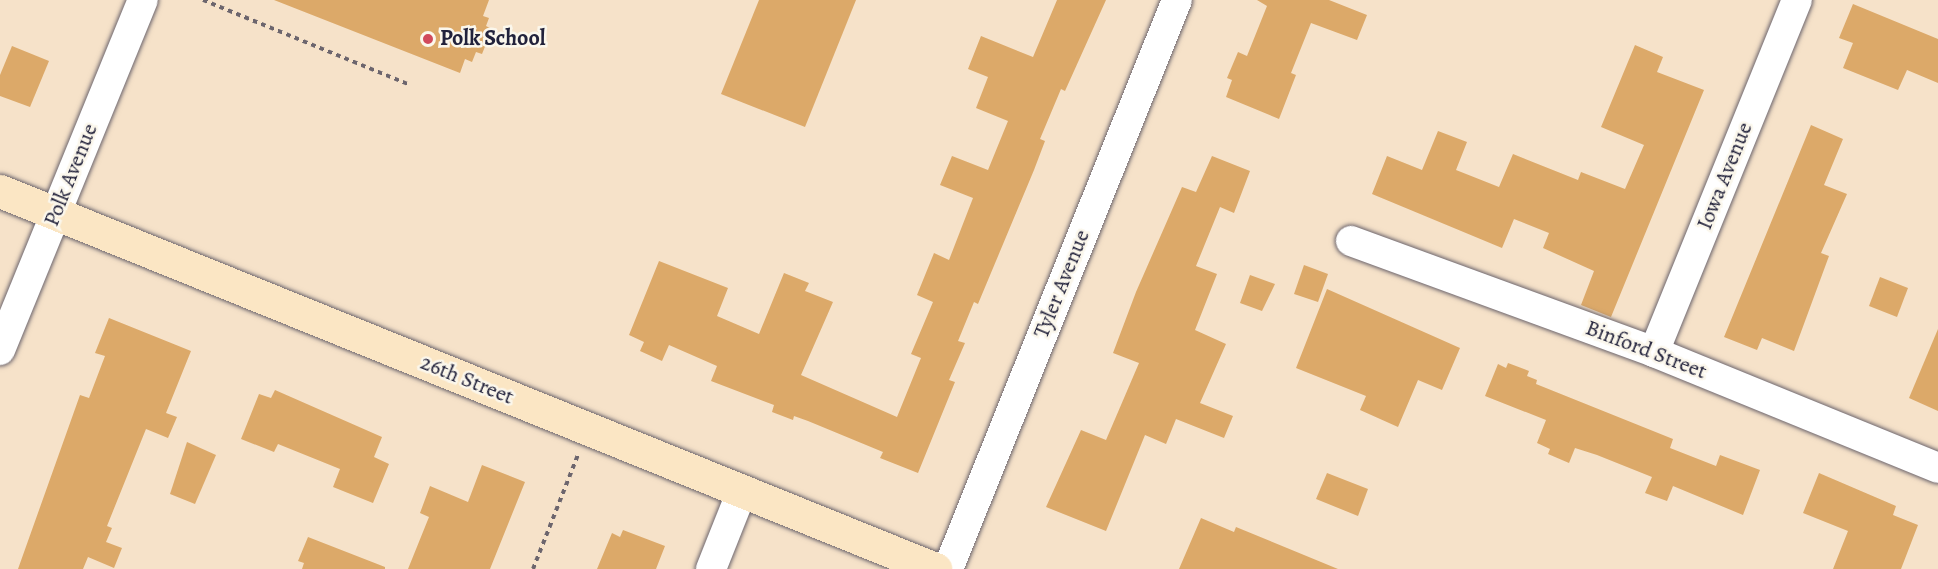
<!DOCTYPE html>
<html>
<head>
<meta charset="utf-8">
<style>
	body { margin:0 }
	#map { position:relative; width:1938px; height:569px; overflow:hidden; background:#f6e2c9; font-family:Alegreya,serif }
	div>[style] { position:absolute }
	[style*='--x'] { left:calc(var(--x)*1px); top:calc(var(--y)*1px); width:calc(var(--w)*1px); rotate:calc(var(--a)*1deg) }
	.building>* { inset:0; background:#dca969 }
	.path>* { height:4px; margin-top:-2px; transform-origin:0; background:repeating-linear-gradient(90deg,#6c656d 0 4.5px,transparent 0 9px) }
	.roads { filter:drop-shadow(0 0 2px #6c656d) drop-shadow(0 0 2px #6c656d) }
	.street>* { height:30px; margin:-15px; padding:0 15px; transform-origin:15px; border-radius:15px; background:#fff }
	.secondary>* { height:33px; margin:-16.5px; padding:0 16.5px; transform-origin:16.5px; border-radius:16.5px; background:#fbe6c4 }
	.dots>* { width:16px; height:16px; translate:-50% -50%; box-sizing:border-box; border:3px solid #fbf7ec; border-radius:50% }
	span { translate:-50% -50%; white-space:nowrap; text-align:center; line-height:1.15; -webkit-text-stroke:5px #fbf7ec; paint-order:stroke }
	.poi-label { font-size:22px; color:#22223b; font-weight:700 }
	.left { translate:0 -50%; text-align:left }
	.street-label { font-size:22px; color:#22223b }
</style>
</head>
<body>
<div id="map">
	<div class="building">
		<i style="clip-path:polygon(274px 0,489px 0,483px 16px,489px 18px,486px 26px,492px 29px,482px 54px,476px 52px,472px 62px,465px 59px,460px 73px)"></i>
		<i style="clip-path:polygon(759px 0,856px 0,805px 127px,721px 94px)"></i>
		<i style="clip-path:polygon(1057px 0,1106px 0,1065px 91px,1061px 89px,1040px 139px,1045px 141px,1034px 170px,978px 304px,974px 302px,958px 341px,965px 343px,949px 380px,955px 382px,918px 473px,880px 458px,883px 452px,808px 421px,794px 416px,793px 420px,772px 412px,774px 405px,711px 381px,717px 366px,669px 345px,662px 361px,640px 351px,644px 342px,629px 335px,659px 261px,728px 288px,717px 316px,759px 334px,784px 273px,809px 283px,805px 291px,833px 302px,801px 375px,897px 417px,921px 358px,911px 354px,933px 302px,917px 295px,934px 253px,949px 260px,973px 198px,940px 185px,952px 156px,988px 170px,1008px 121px,976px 108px,988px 77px,968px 69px,981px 36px,1033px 57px)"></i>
		<i style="clip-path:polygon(1257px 0,1329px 0,1367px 15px,1357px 40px,1311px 23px,1291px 73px,1296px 75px,1279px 119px,1226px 97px,1232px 80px,1227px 78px,1238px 52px,1247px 56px,1267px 6px)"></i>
		<i style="clip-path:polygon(1853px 4px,1938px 39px,1938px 83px,1907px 70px,1898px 90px,1843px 68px,1853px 43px,1839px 38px)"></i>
		<i style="clip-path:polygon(1635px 45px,1663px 57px,1657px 72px,1704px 90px,1611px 317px,1581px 305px,1594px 271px,1543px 248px,1549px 233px,1514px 219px,1502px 248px,1372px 194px,1387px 156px,1422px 170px,1438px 131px,1467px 142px,1456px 170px,1499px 187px,1513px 154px,1578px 180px,1581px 172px,1625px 189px,1644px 145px,1601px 127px)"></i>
		<i style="clip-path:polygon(12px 46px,49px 61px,30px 107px,0 96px,0 75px)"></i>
		<i style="clip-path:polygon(1811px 125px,1843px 139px,1824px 185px,1847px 194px,1821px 253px,1829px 256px,1794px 351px,1762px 338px,1757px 350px,1724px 337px)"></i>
		<i style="clip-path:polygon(1212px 156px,1250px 171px,1234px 213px,1220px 207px,1196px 266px,1217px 274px,1195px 330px,1226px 344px,1200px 403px,1233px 416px,1224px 438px,1176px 419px,1166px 444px,1145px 435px,1106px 531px,1046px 507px,1081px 430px,1106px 440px,1139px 363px,1113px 353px,1136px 292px,1182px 187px,1196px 192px)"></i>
		<i style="clip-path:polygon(1304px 265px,1328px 274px,1318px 302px,1294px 294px)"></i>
		<i style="clip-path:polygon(1250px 275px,1275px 284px,1262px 311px,1240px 303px)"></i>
		<i style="clip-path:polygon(1880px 277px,1908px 288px,1897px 317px,1869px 306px)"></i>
		<i style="clip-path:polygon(1327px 289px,1460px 348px,1442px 390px,1418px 380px,1398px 427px,1360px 410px,1366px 396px,1296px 368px)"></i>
		<i style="clip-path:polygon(109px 318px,191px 351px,166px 413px,177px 417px,168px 438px,146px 429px,107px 526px,112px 528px,106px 542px,122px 548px,114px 568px,88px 557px,83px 569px,18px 569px,80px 395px,89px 398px,105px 356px,95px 353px)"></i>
		<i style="clip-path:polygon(1938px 329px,1938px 411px,1909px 398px)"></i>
		<i style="clip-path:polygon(1508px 363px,1529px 371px,1527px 376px,1537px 380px,1536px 384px,1673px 439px,1670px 448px,1716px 466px,1720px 455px,1760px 470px,1743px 515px,1673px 486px,1667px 501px,1645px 493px,1652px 477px,1597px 455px,1575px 448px,1569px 463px,1548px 454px,1550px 449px,1537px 443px,1546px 420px,1485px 396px,1498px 364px,1506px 368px)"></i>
		<i style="clip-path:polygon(275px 390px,382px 437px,374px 457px,389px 464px,373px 503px,333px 487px,340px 469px,278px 444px,274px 452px,241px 439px,259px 394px,271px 398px)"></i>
		<i style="clip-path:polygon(187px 442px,216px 455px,195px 504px,170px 494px)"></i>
		<i style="clip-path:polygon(482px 465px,525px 482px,490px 569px,408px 569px,429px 517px,420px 513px,430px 486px,468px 502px)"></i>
		<i style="clip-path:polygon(1327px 473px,1368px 489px,1358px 516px,1316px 499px)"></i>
		<i style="clip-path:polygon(1819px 473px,1896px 506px,1893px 515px,1918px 525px,1901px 569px,1833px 569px,1848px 531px,1803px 513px)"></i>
		<i style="clip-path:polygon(1201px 518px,1234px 532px,1236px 527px,1338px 569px,1179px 569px)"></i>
		<i style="clip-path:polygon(623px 530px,665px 546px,656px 569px,597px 569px,612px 533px,620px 537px)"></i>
		<i style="clip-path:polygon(308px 537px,385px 567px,385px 569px,302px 569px,304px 563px,298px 561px)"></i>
	</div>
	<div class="path">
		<i style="--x:203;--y:0;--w:222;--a:22.3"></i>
		<i style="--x:533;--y:569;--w:123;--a:-68.5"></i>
	</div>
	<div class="roads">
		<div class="street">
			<i style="--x:1351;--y:241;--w:323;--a:20.1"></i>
			<i style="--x:1654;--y:352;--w:307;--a:22.2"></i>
			<i style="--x:0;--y:350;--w:378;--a:-67.8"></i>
			<i style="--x:1654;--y:352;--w:380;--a:-67.9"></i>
			<i style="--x:711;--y:569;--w:84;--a:-68.3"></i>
			<i style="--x:948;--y:569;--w:613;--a:-68.08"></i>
		</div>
		<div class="secondary">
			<i style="--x:0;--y:191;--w:1009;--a:22.01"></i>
		</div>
	</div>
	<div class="dots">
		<i style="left:428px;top:39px;background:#d1495b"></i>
	</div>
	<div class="poi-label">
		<span class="left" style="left:440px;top:39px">Polk School</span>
	</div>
	<div class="street-label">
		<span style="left:71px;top:175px;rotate:-68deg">Polk Avenue</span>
		<span style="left:1725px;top:176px;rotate:-68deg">Iowa Avenue</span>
		<span style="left:1062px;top:284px;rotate:-68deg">Tyler Avenue</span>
		<span style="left:1646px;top:350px;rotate:21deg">Binford Street</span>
		<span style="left:467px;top:380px;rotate:22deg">26th Street</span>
	</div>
</div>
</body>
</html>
